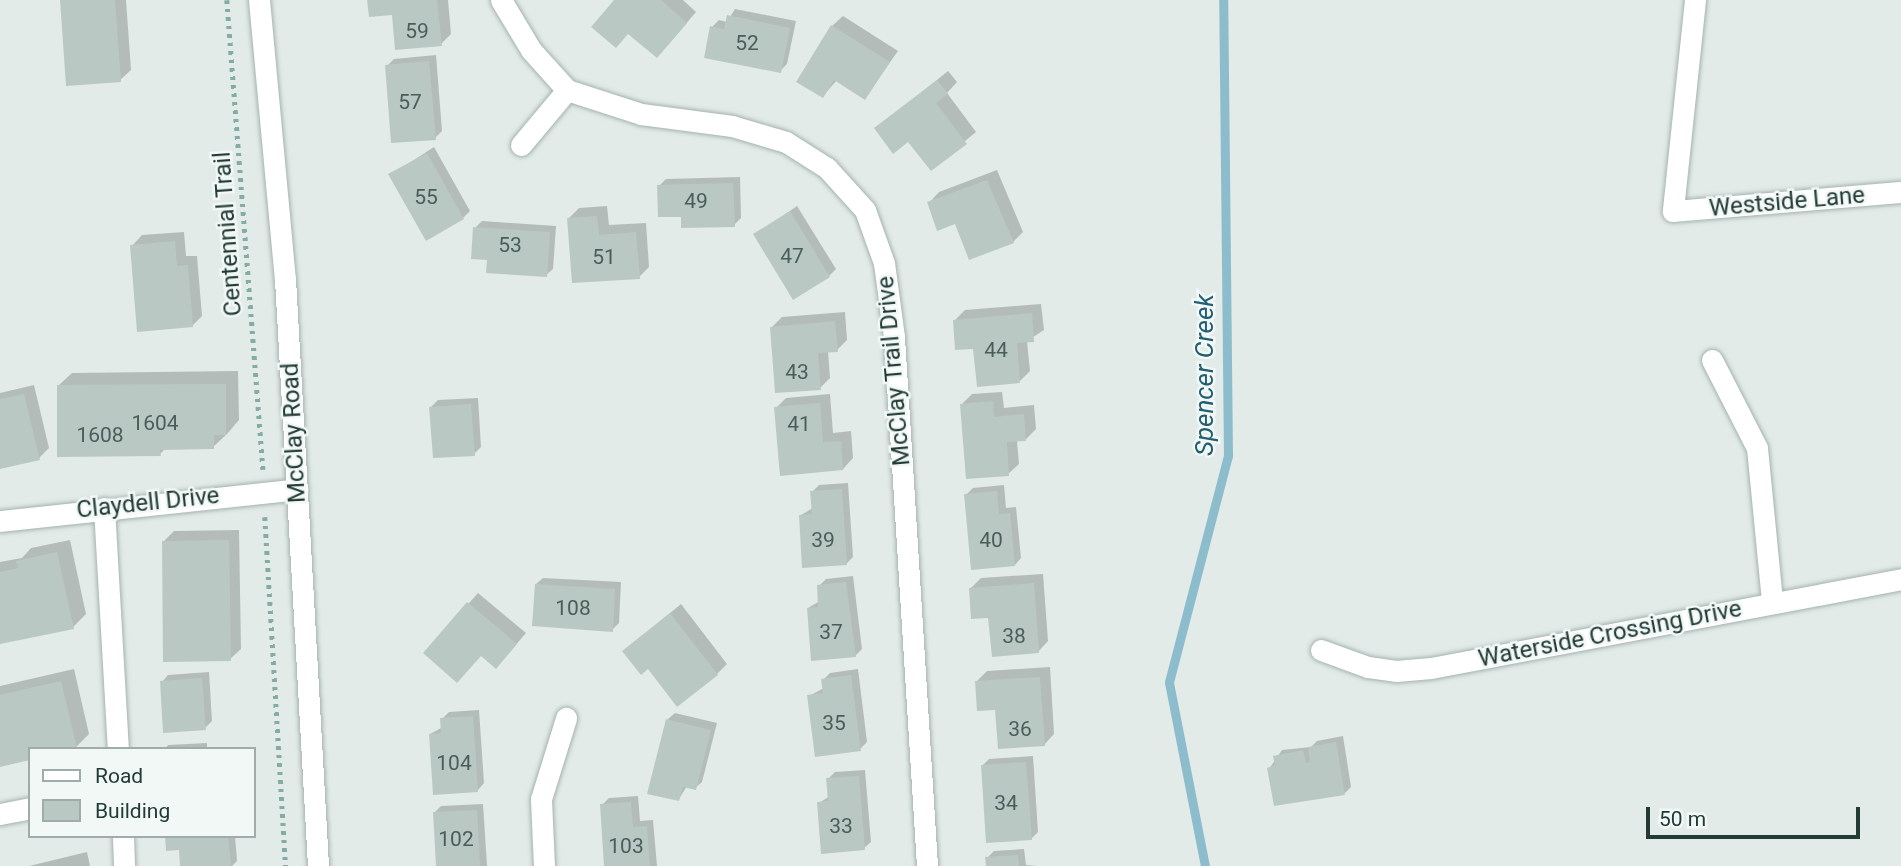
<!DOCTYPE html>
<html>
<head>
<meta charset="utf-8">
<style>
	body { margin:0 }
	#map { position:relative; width:1901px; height:866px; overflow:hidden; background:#e2ebe8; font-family:Roboto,sans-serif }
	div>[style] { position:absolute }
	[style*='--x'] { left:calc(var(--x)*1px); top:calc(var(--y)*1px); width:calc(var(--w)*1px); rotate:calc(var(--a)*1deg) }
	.shadow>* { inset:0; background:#0003 }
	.stream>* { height:9px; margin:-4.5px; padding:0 4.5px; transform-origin:4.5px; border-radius:4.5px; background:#8dbdcc }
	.building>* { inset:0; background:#bac8c4 }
	.path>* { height:4.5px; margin-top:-2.25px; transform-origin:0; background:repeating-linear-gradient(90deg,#84aca3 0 3.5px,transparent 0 8.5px) }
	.roads { filter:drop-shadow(0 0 2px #a5b3af) drop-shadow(0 0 2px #a5b3af) }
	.street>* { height:21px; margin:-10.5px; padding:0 10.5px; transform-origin:10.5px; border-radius:10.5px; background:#fff }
	.secondary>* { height:21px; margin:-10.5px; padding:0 10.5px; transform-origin:10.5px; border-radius:10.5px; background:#fff }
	span { translate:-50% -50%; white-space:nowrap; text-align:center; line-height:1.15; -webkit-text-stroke:5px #f2f8f5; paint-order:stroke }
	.number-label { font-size:21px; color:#495e5a }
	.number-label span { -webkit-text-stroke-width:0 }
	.street-label { font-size:24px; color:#233b36 }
	.water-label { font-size:26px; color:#215e72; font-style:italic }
	.legend { position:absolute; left:28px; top:747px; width:228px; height:91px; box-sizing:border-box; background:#f2f8f5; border:2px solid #9faca9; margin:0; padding:9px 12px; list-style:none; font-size:21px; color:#233b36 }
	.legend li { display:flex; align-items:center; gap:14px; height:35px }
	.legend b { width:35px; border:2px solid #9faca9 }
	.scale { position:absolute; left:1646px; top:807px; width:214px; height:32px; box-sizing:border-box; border:4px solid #233b36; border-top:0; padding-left:9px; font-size:21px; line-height:24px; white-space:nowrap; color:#233b36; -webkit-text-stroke:5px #f2f8f5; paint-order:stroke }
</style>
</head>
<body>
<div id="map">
	<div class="shadow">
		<i style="clip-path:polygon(62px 0,126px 0,131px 70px,120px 80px)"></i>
		<i style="clip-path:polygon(369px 0,448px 0,451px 34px,441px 44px)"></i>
		<i style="clip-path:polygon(616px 0,683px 0,696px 12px,667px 46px)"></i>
		<i style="clip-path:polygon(735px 9px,796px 21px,787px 64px,780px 71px,712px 27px,719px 20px,727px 22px)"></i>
		<i style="clip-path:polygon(843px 16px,898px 51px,865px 98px,837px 80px,823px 96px,832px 26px)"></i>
		<i style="clip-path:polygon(436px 55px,442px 131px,435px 138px,387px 66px,394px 59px)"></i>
		<i style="clip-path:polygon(948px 71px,957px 82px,947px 93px,976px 132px,931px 169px,909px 139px,876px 129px)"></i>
		<i style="clip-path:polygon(434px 147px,470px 211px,463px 218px,391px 175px)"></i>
		<i style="clip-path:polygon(997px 170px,1023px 232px,1013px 242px,956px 222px,929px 203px,939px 192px)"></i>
		<i style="clip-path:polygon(740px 177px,741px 218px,734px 225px,682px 215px,659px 186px,666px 179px)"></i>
		<i style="clip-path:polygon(607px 206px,609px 225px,646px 223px,649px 267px,639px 277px,569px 218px,579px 208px)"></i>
		<i style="clip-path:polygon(797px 206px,836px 269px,829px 276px,755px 235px)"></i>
		<i style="clip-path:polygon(482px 221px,556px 226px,553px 269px,546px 275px,489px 258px,475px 228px)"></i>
		<i style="clip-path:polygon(184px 232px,186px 256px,197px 256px,202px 316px,192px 326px,132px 246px,142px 235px)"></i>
		<i style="clip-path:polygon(1041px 304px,1044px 330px,1027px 341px,1030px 371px,1020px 381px,975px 347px,955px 320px,965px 310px)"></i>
		<i style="clip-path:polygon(845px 312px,847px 340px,837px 350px,828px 351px,830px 378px,820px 388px,772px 327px,782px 317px)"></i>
		<i style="clip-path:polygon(238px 371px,239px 420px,227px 434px,213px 447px,166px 448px,160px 454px,58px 386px,72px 373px)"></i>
		<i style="clip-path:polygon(34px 385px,49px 448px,39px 458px,0 468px,0 393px)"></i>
		<i style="clip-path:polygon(1002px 392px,1004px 408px,1034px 405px,1036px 429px,1026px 439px,1017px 440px,1019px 464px,1008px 474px,962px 404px,972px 394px)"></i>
		<i style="clip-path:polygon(830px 394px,833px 433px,851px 431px,853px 458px,843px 469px,776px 408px,786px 398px)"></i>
		<i style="clip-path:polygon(478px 398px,481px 447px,474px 454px,431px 407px,438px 400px)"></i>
		<i style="clip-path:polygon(848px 483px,853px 557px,846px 564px,801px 515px,813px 508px,812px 492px,819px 485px)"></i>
		<i style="clip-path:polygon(1004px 485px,1006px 508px,1016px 507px,1021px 558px,1015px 565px,966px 495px,973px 488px)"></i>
		<i style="clip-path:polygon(239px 530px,241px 649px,230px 659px,164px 541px,174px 531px)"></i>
		<i style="clip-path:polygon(70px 540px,86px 614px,73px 627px,0 643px,0 562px,22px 558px,31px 548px)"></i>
		<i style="clip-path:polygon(1043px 574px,1048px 641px,1038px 652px,990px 616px,970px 589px,981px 578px)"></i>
		<i style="clip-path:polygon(853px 576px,862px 649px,855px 656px,808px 608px,820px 601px,819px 586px,826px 579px)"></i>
		<i style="clip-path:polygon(543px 578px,621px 582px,619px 623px,612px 630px,536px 584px)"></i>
		<i style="clip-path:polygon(478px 593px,526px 633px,506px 656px,425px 653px)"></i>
		<i style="clip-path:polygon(681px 604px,727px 664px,717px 674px,648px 666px,624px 651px)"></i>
		<i style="clip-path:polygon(1050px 667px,1054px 734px,1044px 745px,997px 708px,976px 682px,987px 671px)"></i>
		<i style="clip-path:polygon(74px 669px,89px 734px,76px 747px,30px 749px,0 765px,0 686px)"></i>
		<i style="clip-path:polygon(858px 669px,867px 742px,860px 749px,809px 696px,824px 688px,823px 680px,830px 673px)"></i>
		<i style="clip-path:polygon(209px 672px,212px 721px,205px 728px,162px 682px,168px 675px)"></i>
		<i style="clip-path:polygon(479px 710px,484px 783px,478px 790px,430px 734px,443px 727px,442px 719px,449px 712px)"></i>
		<i style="clip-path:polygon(675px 713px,717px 723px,702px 782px,695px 788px,687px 786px,679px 799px,649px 792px,668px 719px)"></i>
		<i style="clip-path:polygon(1343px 736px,1351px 787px,1345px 793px,1269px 769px,1282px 750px,1311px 747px,1317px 741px)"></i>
		<i style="clip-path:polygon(207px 743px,207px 749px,165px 749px,168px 745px)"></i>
		<i style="clip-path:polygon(1033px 756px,1038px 832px,1031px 839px,982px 766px,989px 759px)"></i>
		<i style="clip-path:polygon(865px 770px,871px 842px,864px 848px,819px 803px,830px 796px,828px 779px,835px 772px)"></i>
		<i style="clip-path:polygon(638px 796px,640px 821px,653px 820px,657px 866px,606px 866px,602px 805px,609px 798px)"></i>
		<i style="clip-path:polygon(483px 804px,487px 866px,438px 866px,434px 813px,441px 806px)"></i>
		<i style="clip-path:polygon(167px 836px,235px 836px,237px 861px,232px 866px,181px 866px,180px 848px)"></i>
		<i style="clip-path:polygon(1024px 849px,1026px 865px,1037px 866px,987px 866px,987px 858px,994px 851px)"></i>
		<i style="clip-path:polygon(87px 852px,90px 866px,29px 866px)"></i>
	</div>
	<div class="stream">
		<i style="--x:1205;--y:866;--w:187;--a:-101.1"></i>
		<i style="--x:1169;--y:682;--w:234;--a:-75.4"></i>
		<i style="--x:1228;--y:456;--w:456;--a:-90.6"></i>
	</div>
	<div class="building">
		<i style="clip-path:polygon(60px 0,115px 0,121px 82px,66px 86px)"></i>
		<i style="clip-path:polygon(367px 0,437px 0,442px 46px,395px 50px,392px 15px,369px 17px)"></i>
		<i style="clip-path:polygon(614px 0,661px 0,687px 23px,657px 58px,628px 34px,616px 48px,591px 27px)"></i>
		<i style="clip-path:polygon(727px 15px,790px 28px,781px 73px,704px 58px,710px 26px,724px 29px)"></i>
		<i style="clip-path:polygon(831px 25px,890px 62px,865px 100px,834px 80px,823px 98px,796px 82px)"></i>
		<i style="clip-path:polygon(429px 61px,436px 140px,391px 143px,385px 65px)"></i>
		<i style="clip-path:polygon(937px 80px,948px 94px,936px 103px,967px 144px,931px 171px,908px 142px,893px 154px,874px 128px)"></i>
		<i style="clip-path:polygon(427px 153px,464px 219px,426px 241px,388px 174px)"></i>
		<i style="clip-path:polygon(987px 180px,1014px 243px,969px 260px,955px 224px,937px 231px,927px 202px)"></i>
		<i style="clip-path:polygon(733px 183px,735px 227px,681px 228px,681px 217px,658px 217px,657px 185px)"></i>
		<i style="clip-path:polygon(790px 211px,830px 277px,793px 300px,753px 234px)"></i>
		<i style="clip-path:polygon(597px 216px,599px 235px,636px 232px,640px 279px,572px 283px,567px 218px)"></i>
		<i style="clip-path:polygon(473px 227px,550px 232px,547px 277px,486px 273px,487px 260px,471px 259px)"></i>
		<i style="clip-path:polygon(175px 241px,177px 266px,188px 265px,193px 327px,137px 332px,130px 245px)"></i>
		<i style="clip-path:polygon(1032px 313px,1034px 342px,1017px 343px,1020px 383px,977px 387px,973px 349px,955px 350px,953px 320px)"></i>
		<i style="clip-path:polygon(835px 321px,838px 352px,818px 353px,821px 390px,775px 393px,770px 327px)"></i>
		<i style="clip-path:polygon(226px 384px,226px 435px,214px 435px,214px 449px,160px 450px,161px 456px,57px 457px,57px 385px)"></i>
		<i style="clip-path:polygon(24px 394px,40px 460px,0 469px,0 399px)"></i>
		<i style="clip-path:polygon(993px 401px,994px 417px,1024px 414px,1026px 441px,1007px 442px,1009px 476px,966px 479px,960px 404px)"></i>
		<i style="clip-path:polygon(820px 403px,823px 442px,841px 441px,843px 470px,780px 476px,774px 407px)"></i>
		<i style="clip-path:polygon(471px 404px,475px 456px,433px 458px,429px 407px)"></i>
		<i style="clip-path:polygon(842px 489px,847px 565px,802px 568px,799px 515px,812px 514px,810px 491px)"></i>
		<i style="clip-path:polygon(997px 491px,999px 514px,1010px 513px,1015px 566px,971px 570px,964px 494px)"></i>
		<i style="clip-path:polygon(229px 540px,231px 661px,163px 662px,162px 541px)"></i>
		<i style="clip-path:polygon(57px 552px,74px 629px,0 644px,0 572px,18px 568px,16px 561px)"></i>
		<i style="clip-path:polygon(846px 582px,856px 657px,811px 661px,807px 608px,818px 607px,817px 585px)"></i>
		<i style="clip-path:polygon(1034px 583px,1039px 653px,992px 657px,988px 618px,971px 619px,969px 588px)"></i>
		<i style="clip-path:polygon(535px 584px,615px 589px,613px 632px,532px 626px)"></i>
		<i style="clip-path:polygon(467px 602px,517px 644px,496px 669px,481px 656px,457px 683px,423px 653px)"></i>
		<i style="clip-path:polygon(670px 613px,718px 675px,677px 707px,648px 669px,641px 675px,622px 651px)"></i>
		<i style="clip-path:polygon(851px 675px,861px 751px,815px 757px,807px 695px,823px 693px,821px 679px)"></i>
		<i style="clip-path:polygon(1040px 677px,1045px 746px,998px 749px,995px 710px,977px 711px,975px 681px)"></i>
		<i style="clip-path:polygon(202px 678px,206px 730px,163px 733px,160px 681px)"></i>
		<i style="clip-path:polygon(61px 681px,77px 749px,30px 749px,30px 760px,0 767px,0 695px)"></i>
		<i style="clip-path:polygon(473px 716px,478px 792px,433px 795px,429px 734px,441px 733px,440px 718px)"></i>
		<i style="clip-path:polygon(666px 719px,711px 730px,696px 790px,683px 787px,679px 801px,647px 794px)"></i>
		<i style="clip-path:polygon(1336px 742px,1345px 795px,1274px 806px,1267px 768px,1275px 765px,1273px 756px,1303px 750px,1306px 763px,1310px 762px,1308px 747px)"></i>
		<i style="clip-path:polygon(1026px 762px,1032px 840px,986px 843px,981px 765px)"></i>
		<i style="clip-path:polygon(859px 776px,865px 850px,821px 854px,817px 802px,828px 801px,826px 778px)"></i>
		<i style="clip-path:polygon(631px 802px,633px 827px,647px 826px,650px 866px,604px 866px,600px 804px)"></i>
		<i style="clip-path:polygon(477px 810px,480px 866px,436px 866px,433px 812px)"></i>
		<i style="clip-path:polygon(165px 836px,228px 836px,231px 866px,180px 866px,179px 850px,166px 851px)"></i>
		<i style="clip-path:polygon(1018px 855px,1019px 866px,986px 866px,985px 857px)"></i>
	</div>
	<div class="path">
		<i style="--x:227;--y:0;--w:471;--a:85.6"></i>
		<i style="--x:265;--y:517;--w:350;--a:86.6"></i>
	</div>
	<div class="roads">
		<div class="street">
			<i style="--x:501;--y:0;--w:58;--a:59"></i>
			<i style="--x:531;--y:50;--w:54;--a:48"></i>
			<i style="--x:567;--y:90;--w:78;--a:18"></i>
			<i style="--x:641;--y:114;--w:92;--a:7.5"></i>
			<i style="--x:732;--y:126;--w:56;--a:16.5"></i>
			<i style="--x:786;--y:142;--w:49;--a:32.4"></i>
			<i style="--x:827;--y:168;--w:57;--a:47.9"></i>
			<i style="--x:865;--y:210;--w:56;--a:70.3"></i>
			<i style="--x:884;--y:263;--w:75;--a:82.3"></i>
			<i style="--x:894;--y:337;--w:530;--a:86.43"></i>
			<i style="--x:1695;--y:0;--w:212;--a:96"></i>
			<i style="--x:1673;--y:211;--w:229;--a:-4.8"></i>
			<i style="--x:521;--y:145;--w:72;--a:-50.1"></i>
			<i style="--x:1712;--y:360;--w:99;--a:62.9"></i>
			<i style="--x:1757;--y:448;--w:155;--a:84.4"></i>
			<i style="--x:104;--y:508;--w:241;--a:86.7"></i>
			<i style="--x:0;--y:521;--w:299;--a:-6.1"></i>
			<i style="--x:1321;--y:650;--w:50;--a:19.9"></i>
			<i style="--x:1368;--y:667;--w:28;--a:8"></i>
			<i style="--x:1396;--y:671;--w:35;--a:-5"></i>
			<i style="--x:1431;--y:668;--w:478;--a:-10.7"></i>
			<i style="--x:0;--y:814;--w:31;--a:-11"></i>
			<i style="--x:123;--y:836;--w:30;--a:88"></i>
			<i style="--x:544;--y:866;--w:67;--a:-92.6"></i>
			<i style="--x:541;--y:799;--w:85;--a:-72.8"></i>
		</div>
		<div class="secondary">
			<i style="--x:259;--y:0;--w:280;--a:84.7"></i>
			<i style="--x:285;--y:279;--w:588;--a:86.78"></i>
		</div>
	</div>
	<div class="number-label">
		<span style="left:417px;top:31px">59</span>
		<span style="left:747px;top:43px">52</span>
		<span style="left:410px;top:102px">57</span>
		<span style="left:426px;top:197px">55</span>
		<span style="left:696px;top:201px">49</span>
		<span style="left:510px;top:245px">53</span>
		<span style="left:792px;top:256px">47</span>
		<span style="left:604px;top:257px">51</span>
		<span style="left:996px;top:350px">44</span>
		<span style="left:797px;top:372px">43</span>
		<span style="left:155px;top:423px">1604</span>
		<span style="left:799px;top:424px">41</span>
		<span style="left:100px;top:435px">1608</span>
		<span style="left:823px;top:540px">39</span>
		<span style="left:991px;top:540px">40</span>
		<span style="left:573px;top:608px">108</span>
		<span style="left:831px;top:632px">37</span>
		<span style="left:1014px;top:636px">38</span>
		<span style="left:834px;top:723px">35</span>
		<span style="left:1020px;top:729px">36</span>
		<span style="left:454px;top:763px">104</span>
		<span style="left:1006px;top:803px">34</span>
		<span style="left:841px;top:826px">33</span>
		<span style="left:456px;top:839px">102</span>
		<span style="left:626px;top:846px">103</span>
	</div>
	<div class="street-label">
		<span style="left:1787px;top:202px;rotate:-5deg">Westside Lane</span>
		<span style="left:228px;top:234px;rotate:-94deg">Centennial Trail</span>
		<span style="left:894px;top:371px;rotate:-95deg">McClay Trail Drive</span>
		<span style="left:294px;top:433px;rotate:-93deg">McClay Road</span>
		<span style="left:148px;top:503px;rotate:-6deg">Claydell Drive</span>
		<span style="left:1610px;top:634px;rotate:-11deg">Waterside Crossing Drive</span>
	</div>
	<div class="water-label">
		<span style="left:1205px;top:375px;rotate:-90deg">Spencer Creek</span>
	</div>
	<ul class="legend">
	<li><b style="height:9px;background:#fff"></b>Road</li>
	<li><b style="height:19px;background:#bac8c4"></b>Building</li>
	</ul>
	<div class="scale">50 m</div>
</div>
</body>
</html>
